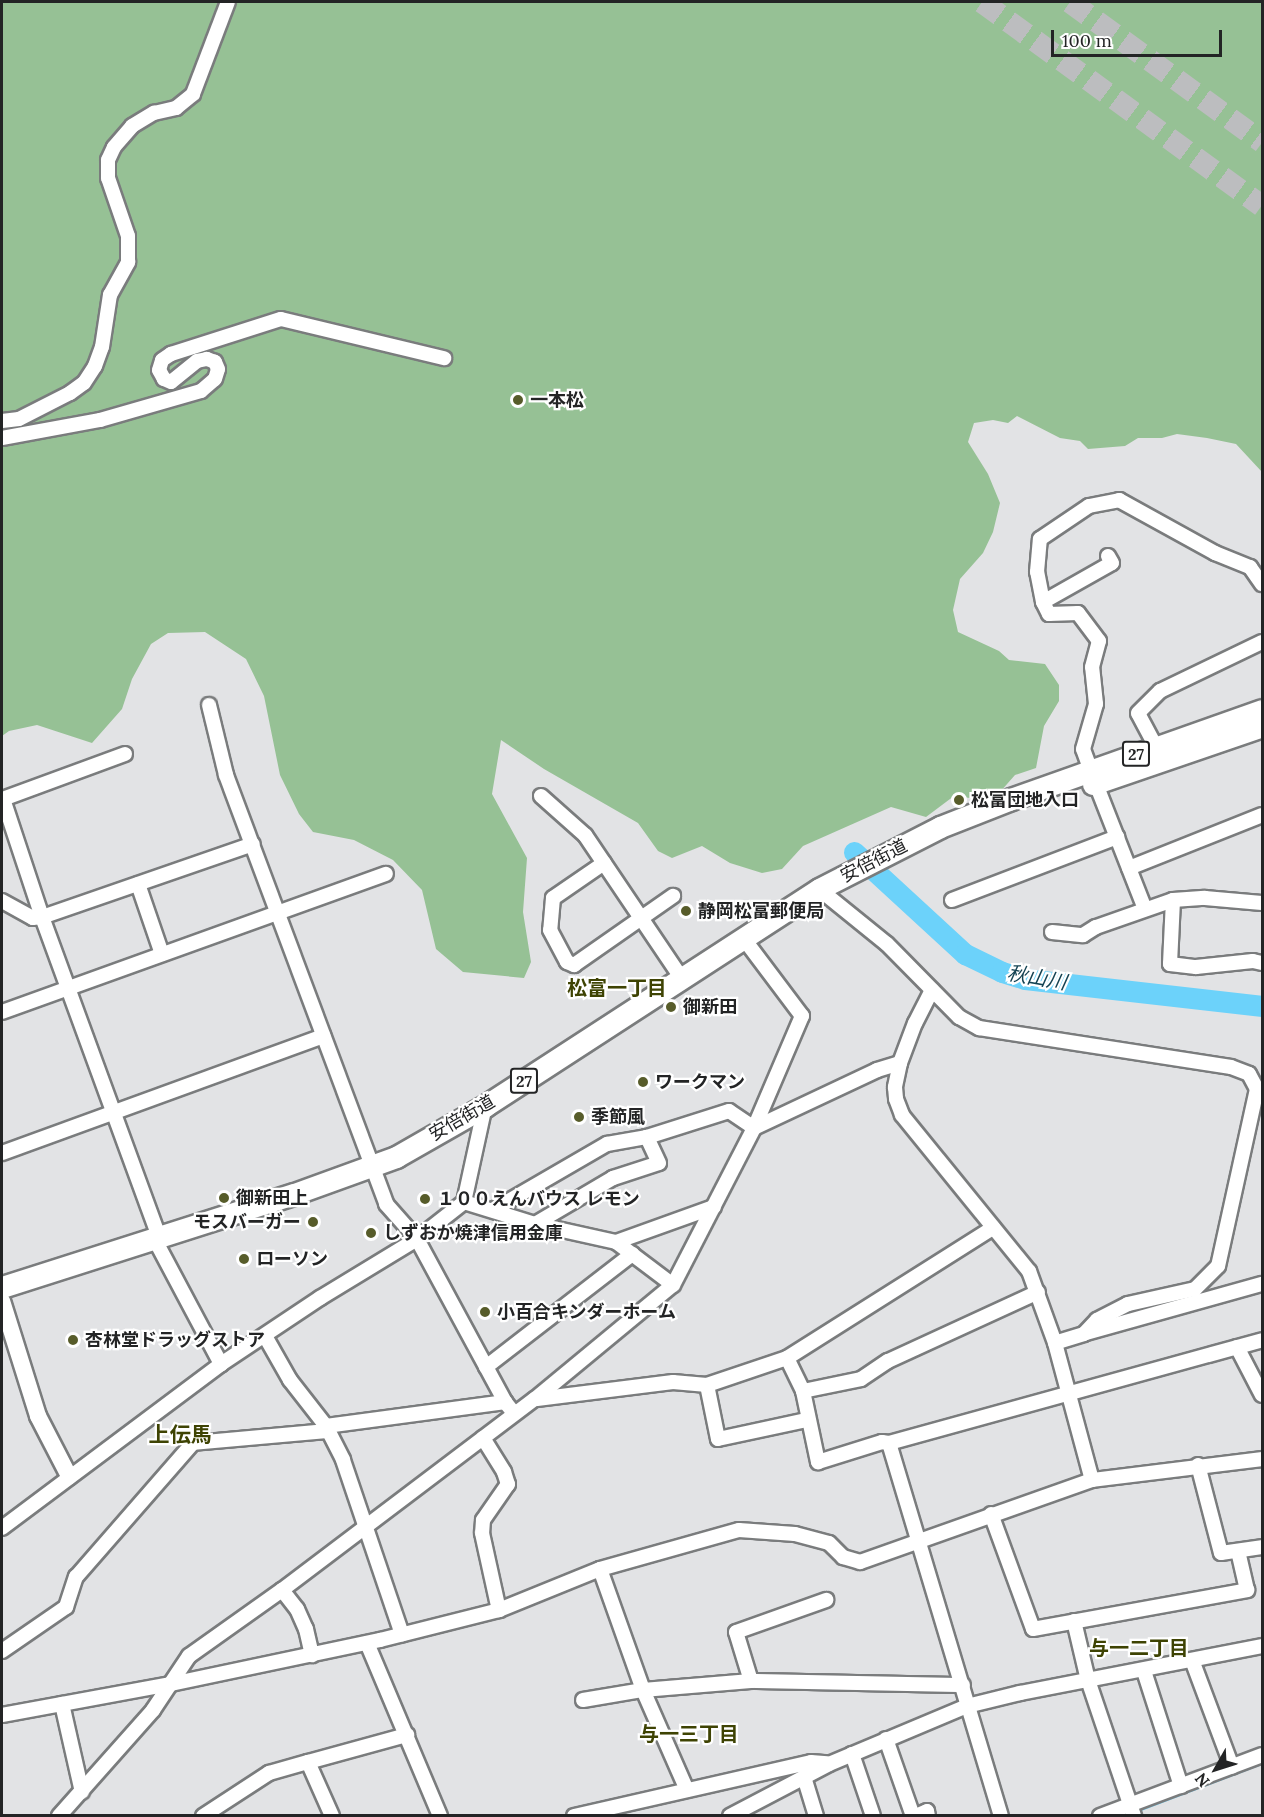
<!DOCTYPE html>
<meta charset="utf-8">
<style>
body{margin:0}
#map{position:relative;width:1264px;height:1817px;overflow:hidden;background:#e2e3e5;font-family:Lora,"Noto Sans JP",serif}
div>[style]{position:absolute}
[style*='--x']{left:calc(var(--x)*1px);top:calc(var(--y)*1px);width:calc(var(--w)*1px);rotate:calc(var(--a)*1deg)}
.green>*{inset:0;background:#96c195}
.stream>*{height:4px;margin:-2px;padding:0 2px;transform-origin:2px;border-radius:2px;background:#6cd2fa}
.river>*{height:21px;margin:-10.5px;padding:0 10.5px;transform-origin:10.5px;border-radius:10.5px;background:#6cd2fa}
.trunk-tunnel>*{height:22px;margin-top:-11px;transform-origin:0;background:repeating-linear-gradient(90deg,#bcbdbf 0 22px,transparent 0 33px)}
.roads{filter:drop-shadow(2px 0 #7a7c7d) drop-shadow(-2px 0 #7a7c7d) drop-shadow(0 2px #7a7c7d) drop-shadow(0 -2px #7a7c7d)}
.minor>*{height:14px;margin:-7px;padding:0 7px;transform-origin:7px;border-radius:7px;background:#fff}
.tertiary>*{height:16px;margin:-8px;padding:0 8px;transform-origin:8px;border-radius:8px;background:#fff}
.primary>*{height:21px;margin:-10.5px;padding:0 10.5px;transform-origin:10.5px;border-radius:10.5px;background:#fff}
.dots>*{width:16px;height:16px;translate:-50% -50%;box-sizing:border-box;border:3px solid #fff;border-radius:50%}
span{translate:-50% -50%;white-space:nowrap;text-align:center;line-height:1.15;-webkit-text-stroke:4.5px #fff;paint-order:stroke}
.shield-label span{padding:2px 4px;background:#fff;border:2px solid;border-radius:4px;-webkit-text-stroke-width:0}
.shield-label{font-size:16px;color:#232425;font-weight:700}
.poi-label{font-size:18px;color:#232425;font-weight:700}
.left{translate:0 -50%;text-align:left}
.right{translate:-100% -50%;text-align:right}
.street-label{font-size:18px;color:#232425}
.water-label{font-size:20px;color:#154353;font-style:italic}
.neighbourhood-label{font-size:20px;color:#3e4303;font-weight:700}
.quarter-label{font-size:21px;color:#3e4303;font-weight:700}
.frame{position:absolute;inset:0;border:3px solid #232425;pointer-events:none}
.north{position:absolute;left:1186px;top:1739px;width:60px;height:60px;-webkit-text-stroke:4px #fff;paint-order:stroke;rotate:231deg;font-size:16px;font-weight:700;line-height:24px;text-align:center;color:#232425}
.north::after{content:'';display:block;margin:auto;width:21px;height:27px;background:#232425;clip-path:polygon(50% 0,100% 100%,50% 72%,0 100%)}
.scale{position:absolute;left:1051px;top:30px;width:171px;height:27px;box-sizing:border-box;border:3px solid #232425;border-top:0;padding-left:8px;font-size:18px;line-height:21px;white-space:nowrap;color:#232425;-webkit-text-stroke:4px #fff;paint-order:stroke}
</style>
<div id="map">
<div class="green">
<i style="clip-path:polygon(2px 2px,1262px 2px,1262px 472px,1236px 444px,1207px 438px,1177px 434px,1162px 438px,1138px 438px,1125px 446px,1088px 449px,1080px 441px,1060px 438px,1017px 416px,1008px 423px,993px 420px,974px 423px,968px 442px,988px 474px,1000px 503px,993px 532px,983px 553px,960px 579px,953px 610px,958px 632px,999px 651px,1009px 660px,1045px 664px,1059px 685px,1059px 701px,1044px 726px,1036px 768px,1015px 775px,1000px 792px,978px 799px,954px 796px,926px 817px,891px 807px,803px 846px,782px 869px,762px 873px,730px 863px,702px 846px,672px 858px,658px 851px,638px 823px,544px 769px,501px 740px,492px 794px,527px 858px,523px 912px,531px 962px,524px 978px,463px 972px,436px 949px,422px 890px,393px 860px,354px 840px,313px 832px,299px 814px,280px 775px,264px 696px,246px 659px,205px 632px,168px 633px,151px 644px,132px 679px,122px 709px,92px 743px,37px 725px,9px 731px,2px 736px)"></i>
</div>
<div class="stream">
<i style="--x:1136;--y:1811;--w:135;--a:-20.9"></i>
</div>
<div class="river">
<i style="--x:854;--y:852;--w:151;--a:42.6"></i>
<i style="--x:965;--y:954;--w:41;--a:25.9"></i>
<i style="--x:1002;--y:972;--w:24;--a:17"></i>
<i style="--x:1025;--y:979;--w:239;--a:6.5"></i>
</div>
<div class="trunk-tunnel">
<i style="--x:982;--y:2;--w:346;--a:36.1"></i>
<i style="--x:1070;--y:2;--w:238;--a:36.1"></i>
</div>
<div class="roads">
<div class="minor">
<i style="--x:2;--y:421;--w:17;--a:-7"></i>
<i style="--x:19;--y:419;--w:57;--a:-27"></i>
<i style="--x:70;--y:393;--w:17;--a:-36"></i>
<i style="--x:84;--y:383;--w:20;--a:-57"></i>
<i style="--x:95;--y:366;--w:20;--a:-70"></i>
<i style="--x:102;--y:347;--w:53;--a:-81.3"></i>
<i style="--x:110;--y:295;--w:38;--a:-61"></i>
<i style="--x:128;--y:262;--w:26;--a:-90"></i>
<i style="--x:128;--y:236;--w:61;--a:-109"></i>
<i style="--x:108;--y:178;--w:18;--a:-90"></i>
<i style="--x:108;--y:160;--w:14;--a:-65"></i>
<i style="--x:114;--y:147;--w:28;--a:-49"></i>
<i style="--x:132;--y:126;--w:26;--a:-31"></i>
<i style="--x:154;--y:113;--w:23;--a:-13"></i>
<i style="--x:176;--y:108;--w:22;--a:-39"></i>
<i style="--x:193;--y:94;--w:98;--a:-69.2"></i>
<i style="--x:2;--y:438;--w:100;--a:-10.4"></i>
<i style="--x:100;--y:420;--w:105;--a:-16"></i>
<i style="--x:201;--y:391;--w:18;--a:-41"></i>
<i style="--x:215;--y:379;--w:10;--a:-73"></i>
<i style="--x:218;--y:369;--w:8;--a:-113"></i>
<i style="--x:215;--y:362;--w:9;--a:-159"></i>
<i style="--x:207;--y:359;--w:10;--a:169"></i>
<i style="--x:197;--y:361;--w:33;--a:141"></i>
<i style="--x:171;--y:382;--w:8;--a:-157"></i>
<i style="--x:164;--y:379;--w:10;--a:-119"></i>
<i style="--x:159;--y:370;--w:10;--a:-73"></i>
<i style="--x:162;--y:360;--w:11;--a:-34"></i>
<i style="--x:171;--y:354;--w:115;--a:-17.7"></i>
<i style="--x:281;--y:319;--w:168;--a:13.5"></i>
<i style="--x:1043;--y:602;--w:79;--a:-29.5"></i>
<i style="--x:1112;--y:563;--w:8;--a:-120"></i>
<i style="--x:209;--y:705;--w:72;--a:76.3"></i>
<i style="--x:226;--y:775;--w:458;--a:69.5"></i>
<i style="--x:386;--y:1204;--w:47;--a:48.5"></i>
<i style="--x:417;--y:1239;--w:185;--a:61.6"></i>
<i style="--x:505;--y:1402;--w:14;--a:51"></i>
<i style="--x:1156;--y:747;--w:38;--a:-118"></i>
<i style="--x:1138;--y:713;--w:31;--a:-45"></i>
<i style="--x:1160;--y:691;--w:113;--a:-25.7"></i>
<i style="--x:125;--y:754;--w:130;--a:159.8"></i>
<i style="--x:3;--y:799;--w:124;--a:71.7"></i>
<i style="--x:42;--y:917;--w:341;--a:69.9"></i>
<i style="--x:1091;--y:771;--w:23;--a:-110"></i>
<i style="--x:1083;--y:749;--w:47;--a:-73.9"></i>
<i style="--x:1096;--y:704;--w:37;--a:-96"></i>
<i style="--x:1092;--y:667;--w:27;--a:-75"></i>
<i style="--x:1099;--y:641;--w:35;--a:-127"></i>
<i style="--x:1078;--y:613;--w:29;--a:178"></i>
<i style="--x:1049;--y:614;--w:13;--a:-117"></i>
<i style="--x:1043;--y:602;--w:31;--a:-101"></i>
<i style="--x:1037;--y:572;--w:33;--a:-85"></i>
<i style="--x:1040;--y:539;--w:59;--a:-34"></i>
<i style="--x:1089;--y:506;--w:31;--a:-11"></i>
<i style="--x:1119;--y:500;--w:110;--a:28.9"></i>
<i style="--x:1215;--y:553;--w:38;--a:22"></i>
<i style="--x:1250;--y:567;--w:21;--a:55"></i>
<i style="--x:1096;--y:784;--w:134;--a:68.6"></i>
<i style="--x:541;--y:796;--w:59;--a:41.6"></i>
<i style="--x:585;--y:835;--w:174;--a:56"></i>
<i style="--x:604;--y:863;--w:62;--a:145.5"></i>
<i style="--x:553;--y:898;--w:32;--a:95"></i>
<i style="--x:550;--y:930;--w:36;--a:62"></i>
<i style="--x:567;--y:962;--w:8;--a:23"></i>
<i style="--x:574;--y:965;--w:121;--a:-34.9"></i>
<i style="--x:1129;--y:868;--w:143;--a:-21.7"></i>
<i style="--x:138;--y:884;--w:74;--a:71.1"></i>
<i style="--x:819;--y:889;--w:87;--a:39"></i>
<i style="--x:887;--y:944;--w:103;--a:45.4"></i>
<i style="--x:959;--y:1017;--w:23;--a:29"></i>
<i style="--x:979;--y:1028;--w:255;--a:8.8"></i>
<i style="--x:1231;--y:1067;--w:19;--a:21"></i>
<i style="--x:1249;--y:1074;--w:17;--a:62"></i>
<i style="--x:1257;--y:1089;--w:181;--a:102.4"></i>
<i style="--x:1218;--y:1266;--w:33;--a:135"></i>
<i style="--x:1195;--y:1289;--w:69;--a:167.4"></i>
<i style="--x:1128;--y:1304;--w:35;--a:153"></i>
<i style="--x:1097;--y:1320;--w:19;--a:133"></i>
<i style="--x:1084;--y:1334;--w:30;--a:163"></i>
<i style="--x:952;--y:900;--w:177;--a:-20.9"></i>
<i style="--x:1173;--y:900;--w:64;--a:92.7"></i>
<i style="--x:1170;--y:964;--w:26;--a:7"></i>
<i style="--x:1196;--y:967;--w:57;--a:-6"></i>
<i style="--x:1253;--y:961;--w:9;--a:13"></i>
<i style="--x:2;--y:901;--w:35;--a:29"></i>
<i style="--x:33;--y:918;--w:9;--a:-6"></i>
<i style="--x:42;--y:917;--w:223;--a:-19.1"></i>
<i style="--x:1052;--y:932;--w:31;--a:6"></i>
<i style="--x:1083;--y:935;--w:15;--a:-32"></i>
<i style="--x:1096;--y:927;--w:82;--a:-19.3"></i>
<i style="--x:1173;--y:900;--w:32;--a:-4"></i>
<i style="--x:1205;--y:898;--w:57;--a:5"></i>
<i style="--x:932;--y:990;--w:37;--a:117"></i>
<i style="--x:915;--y:1023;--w:43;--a:110.6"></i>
<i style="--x:900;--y:1063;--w:25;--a:102"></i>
<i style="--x:895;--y:1087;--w:12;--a:85"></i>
<i style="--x:896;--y:1099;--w:17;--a:69"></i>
<i style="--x:902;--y:1115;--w:201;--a:50.9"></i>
<i style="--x:1029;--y:1271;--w:77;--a:70.1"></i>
<i style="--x:1055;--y:1343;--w:142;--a:74.9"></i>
<i style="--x:2;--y:1012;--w:408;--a:-19.8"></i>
<i style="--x:754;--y:1128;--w:136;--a:-25.2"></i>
<i style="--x:877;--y:1070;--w:24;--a:-17"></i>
<i style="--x:2;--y:1153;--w:342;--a:-20"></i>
<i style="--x:464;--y:1202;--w:74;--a:17.2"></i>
<i style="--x:535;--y:1224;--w:83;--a:12.5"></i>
<i style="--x:616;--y:1242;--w:71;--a:37"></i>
<i style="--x:493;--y:1210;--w:132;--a:-30.1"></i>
<i style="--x:607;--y:1144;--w:41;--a:-9.9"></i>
<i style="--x:647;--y:1137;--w:86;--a:-17.6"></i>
<i style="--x:729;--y:1111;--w:30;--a:34"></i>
<i style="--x:535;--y:1224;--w:91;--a:-30.5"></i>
<i style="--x:613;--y:1178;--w:48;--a:-18.1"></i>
<i style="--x:659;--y:1163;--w:29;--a:-115"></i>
<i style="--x:154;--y:1238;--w:143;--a:62"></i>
<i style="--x:616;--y:1242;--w:104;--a:-19.7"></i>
<i style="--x:1086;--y:1333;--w:183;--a:-15.6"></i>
<i style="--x:265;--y:1336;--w:51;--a:60.4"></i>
<i style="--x:290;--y:1380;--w:58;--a:52"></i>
<i style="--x:326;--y:1426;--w:38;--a:63"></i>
<i style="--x:343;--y:1460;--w:184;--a:71.3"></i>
<i style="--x:1237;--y:1347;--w:54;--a:62.5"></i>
<i style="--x:787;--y:1358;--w:37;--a:64"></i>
<i style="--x:803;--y:1391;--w:73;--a:78.1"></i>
<i style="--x:818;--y:1462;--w:67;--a:-17.4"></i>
<i style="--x:882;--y:1442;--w:7;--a:8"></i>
<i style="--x:889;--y:1443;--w:387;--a:-15.4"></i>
<i style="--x:486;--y:1367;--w:185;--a:-37.7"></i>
<i style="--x:707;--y:1385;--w:55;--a:78.5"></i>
<i style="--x:718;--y:1439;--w:91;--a:-12.1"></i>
<i style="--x:803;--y:1391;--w:59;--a:-11.7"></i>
<i style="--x:861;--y:1379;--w:32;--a:-34"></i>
<i style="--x:888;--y:1361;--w:165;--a:-24.7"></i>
<i style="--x:537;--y:1399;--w:137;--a:-7.1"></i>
<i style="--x:673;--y:1382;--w:34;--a:5"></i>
<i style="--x:707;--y:1385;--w:84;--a:-18.6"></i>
<i style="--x:787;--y:1358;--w:244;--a:-32.3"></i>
<i style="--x:326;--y:1426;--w:181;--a:-7.6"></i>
<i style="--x:483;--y:1438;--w:40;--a:58"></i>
<i style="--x:504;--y:1472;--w:13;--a:72"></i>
<i style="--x:508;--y:1484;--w:44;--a:124.8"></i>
<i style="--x:483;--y:1520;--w:13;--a:94"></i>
<i style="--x:482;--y:1533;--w:79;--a:77.6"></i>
<i style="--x:889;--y:1443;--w:389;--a:73.3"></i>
<i style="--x:1198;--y:1465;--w:91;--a:75.4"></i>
<i style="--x:1221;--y:1553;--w:41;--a:-8.3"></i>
<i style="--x:991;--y:1514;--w:122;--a:69.9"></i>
<i style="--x:1033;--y:1629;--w:218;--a:-10.3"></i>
<i style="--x:1247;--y:1590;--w:40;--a:-103"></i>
<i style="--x:2;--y:1528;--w:274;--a:-36.8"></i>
<i style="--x:221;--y:1364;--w:119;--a:-33.7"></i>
<i style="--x:320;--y:1298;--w:114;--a:-31.3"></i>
<i style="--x:417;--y:1239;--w:60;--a:-38.2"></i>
<i style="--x:464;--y:1202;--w:98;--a:-77.7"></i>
<i style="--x:600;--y:1569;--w:128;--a:70.4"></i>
<i style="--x:643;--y:1690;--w:109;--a:66.3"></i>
<i style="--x:282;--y:1590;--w:24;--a:52"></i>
<i style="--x:297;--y:1609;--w:22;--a:66"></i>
<i style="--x:306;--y:1629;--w:27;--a:77"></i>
<i style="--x:1074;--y:1621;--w:61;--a:76.7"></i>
<i style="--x:1088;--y:1680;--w:144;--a:71.3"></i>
<i style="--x:367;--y:1643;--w:188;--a:67.1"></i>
<i style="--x:2;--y:1651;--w:78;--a:-34.5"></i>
<i style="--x:66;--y:1607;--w:32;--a:-72"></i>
<i style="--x:76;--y:1577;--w:178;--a:-48.9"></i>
<i style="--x:193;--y:1443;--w:136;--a:-5.1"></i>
<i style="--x:1192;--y:1660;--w:114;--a:69.5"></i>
<i style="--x:1144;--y:1671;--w:121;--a:72.2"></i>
<i style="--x:751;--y:1681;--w:51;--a:-107"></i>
<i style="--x:736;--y:1632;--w:96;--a:-19.6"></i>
<i style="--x:583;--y:1700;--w:61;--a:-9.5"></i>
<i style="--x:643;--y:1690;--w:108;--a:-4.8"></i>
<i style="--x:751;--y:1681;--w:212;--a:1.1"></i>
<i style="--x:62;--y:1704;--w:90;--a:77.2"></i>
<i style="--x:2;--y:1715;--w:172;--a:-10.4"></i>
<i style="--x:171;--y:1684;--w:214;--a:-11.9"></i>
<i style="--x:380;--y:1640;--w:123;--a:-14.1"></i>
<i style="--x:499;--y:1610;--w:109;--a:-22.1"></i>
<i style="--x:600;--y:1569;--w:144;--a:-15.7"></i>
<i style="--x:739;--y:1530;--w:56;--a:4.1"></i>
<i style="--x:795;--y:1534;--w:35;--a:15"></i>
<i style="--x:829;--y:1543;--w:20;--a:45"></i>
<i style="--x:843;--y:1557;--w:18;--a:16"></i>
<i style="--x:860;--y:1562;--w:246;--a:-19.5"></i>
<i style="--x:1092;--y:1480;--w:171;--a:-7"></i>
<i style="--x:886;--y:1739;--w:82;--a:70.7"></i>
<i style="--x:852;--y:1754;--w:65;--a:71.3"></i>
<i style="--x:308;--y:1762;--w:103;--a:-15.3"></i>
<i style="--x:804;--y:1777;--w:41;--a:72.9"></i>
<i style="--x:59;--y:1816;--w:142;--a:-48.4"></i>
<i style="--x:153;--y:1710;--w:65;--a:-56.3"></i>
<i style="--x:189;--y:1656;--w:114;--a:-35.4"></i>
<i style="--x:282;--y:1590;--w:317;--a:-37.1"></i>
<i style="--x:535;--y:1399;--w:179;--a:-39.6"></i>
<i style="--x:673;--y:1285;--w:177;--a:-62.7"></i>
<i style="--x:754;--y:1128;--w:122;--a:-66.8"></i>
<i style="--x:802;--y:1016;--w:96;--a:-127"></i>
<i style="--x:203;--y:1816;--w:79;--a:-33.1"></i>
<i style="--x:269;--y:1773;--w:41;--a:-15.8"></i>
<i style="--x:308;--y:1762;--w:59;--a:66"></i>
<i style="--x:574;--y:1816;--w:243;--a:-12.8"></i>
<i style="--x:811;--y:1762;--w:16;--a:4"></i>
<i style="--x:730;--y:1816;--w:112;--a:-27.7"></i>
<i style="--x:829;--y:1764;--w:150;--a:-22.8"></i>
<i style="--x:967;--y:1706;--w:55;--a:-13.8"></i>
<i style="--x:1020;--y:1693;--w:247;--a:-11"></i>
<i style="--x:916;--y:1816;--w:12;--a:-24"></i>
<i style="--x:927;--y:1811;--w:5;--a:79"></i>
<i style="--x:1100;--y:1816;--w:173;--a:-20.6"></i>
</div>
<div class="tertiary">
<i style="--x:2;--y:1301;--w:121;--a:72.6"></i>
<i style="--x:38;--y:1416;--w:68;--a:62.7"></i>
</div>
<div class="primary">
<i style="--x:1093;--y:784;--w:179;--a:-18.9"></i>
<i style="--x:2;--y:1287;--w:306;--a:-17.7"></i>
<i style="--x:294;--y:1194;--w:109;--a:-19.9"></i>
<i style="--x:396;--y:1157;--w:103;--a:-29.8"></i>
<i style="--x:485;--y:1106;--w:398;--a:-33"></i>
<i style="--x:819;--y:889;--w:136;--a:-27.1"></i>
<i style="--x:940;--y:827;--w:76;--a:-21.5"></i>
<i style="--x:1011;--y:799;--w:266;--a:-19.5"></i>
</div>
</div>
<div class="dots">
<i style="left:518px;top:400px;background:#575c2a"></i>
<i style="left:959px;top:800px;background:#575c2a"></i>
<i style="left:686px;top:911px;background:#575c2a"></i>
<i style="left:671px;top:1007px;background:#575c2a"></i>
<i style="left:643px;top:1082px;background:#575c2a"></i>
<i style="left:579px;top:1117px;background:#575c2a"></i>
<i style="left:224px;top:1198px;background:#575c2a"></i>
<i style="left:425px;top:1199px;background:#575c2a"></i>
<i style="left:313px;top:1222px;background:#575c2a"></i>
<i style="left:371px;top:1233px;background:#575c2a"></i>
<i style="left:244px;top:1259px;background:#575c2a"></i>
<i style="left:485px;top:1312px;background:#575c2a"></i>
<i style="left:73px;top:1340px;background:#575c2a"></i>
</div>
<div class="shield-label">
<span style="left:1136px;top:754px">27</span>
<span style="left:524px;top:1081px">27</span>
</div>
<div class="poi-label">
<span class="left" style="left:530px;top:400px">一本松</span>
<span class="left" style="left:971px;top:800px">松富団地入口</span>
<span class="left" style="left:698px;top:911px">静岡松富郵便局</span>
<span class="left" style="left:683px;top:1007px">御新田</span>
<span class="left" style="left:655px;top:1082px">ワークマン</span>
<span class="left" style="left:591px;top:1117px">季節風</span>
<span class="left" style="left:236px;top:1198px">御新田上</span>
<span class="left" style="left:437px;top:1199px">１００えんバウス レモン</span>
<span class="right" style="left:301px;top:1222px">モスバーガー</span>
<span class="left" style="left:383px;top:1233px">しずおか焼津信用金庫</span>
<span class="left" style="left:256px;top:1259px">ローソン</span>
<span class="left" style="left:497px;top:1312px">小百合キンダーホーム</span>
<span class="left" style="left:85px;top:1340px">杏林堂ドラッグストア</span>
</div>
<div class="street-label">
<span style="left:874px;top:861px;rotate:-27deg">安倍街道</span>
<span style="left:462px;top:1118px;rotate:-30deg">安倍街道</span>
</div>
<div class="water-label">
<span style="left:1037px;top:977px;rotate:10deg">秋山川</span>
</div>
<div class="neighbourhood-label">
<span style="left:617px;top:987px">松富一丁目</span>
<span style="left:1139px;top:1647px">与一二丁目</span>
<span style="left:689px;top:1733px">与一三丁目</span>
</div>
<div class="quarter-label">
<span style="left:180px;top:1435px">上伝馬</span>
</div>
<div class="frame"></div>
<div class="north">N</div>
<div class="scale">100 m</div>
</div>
